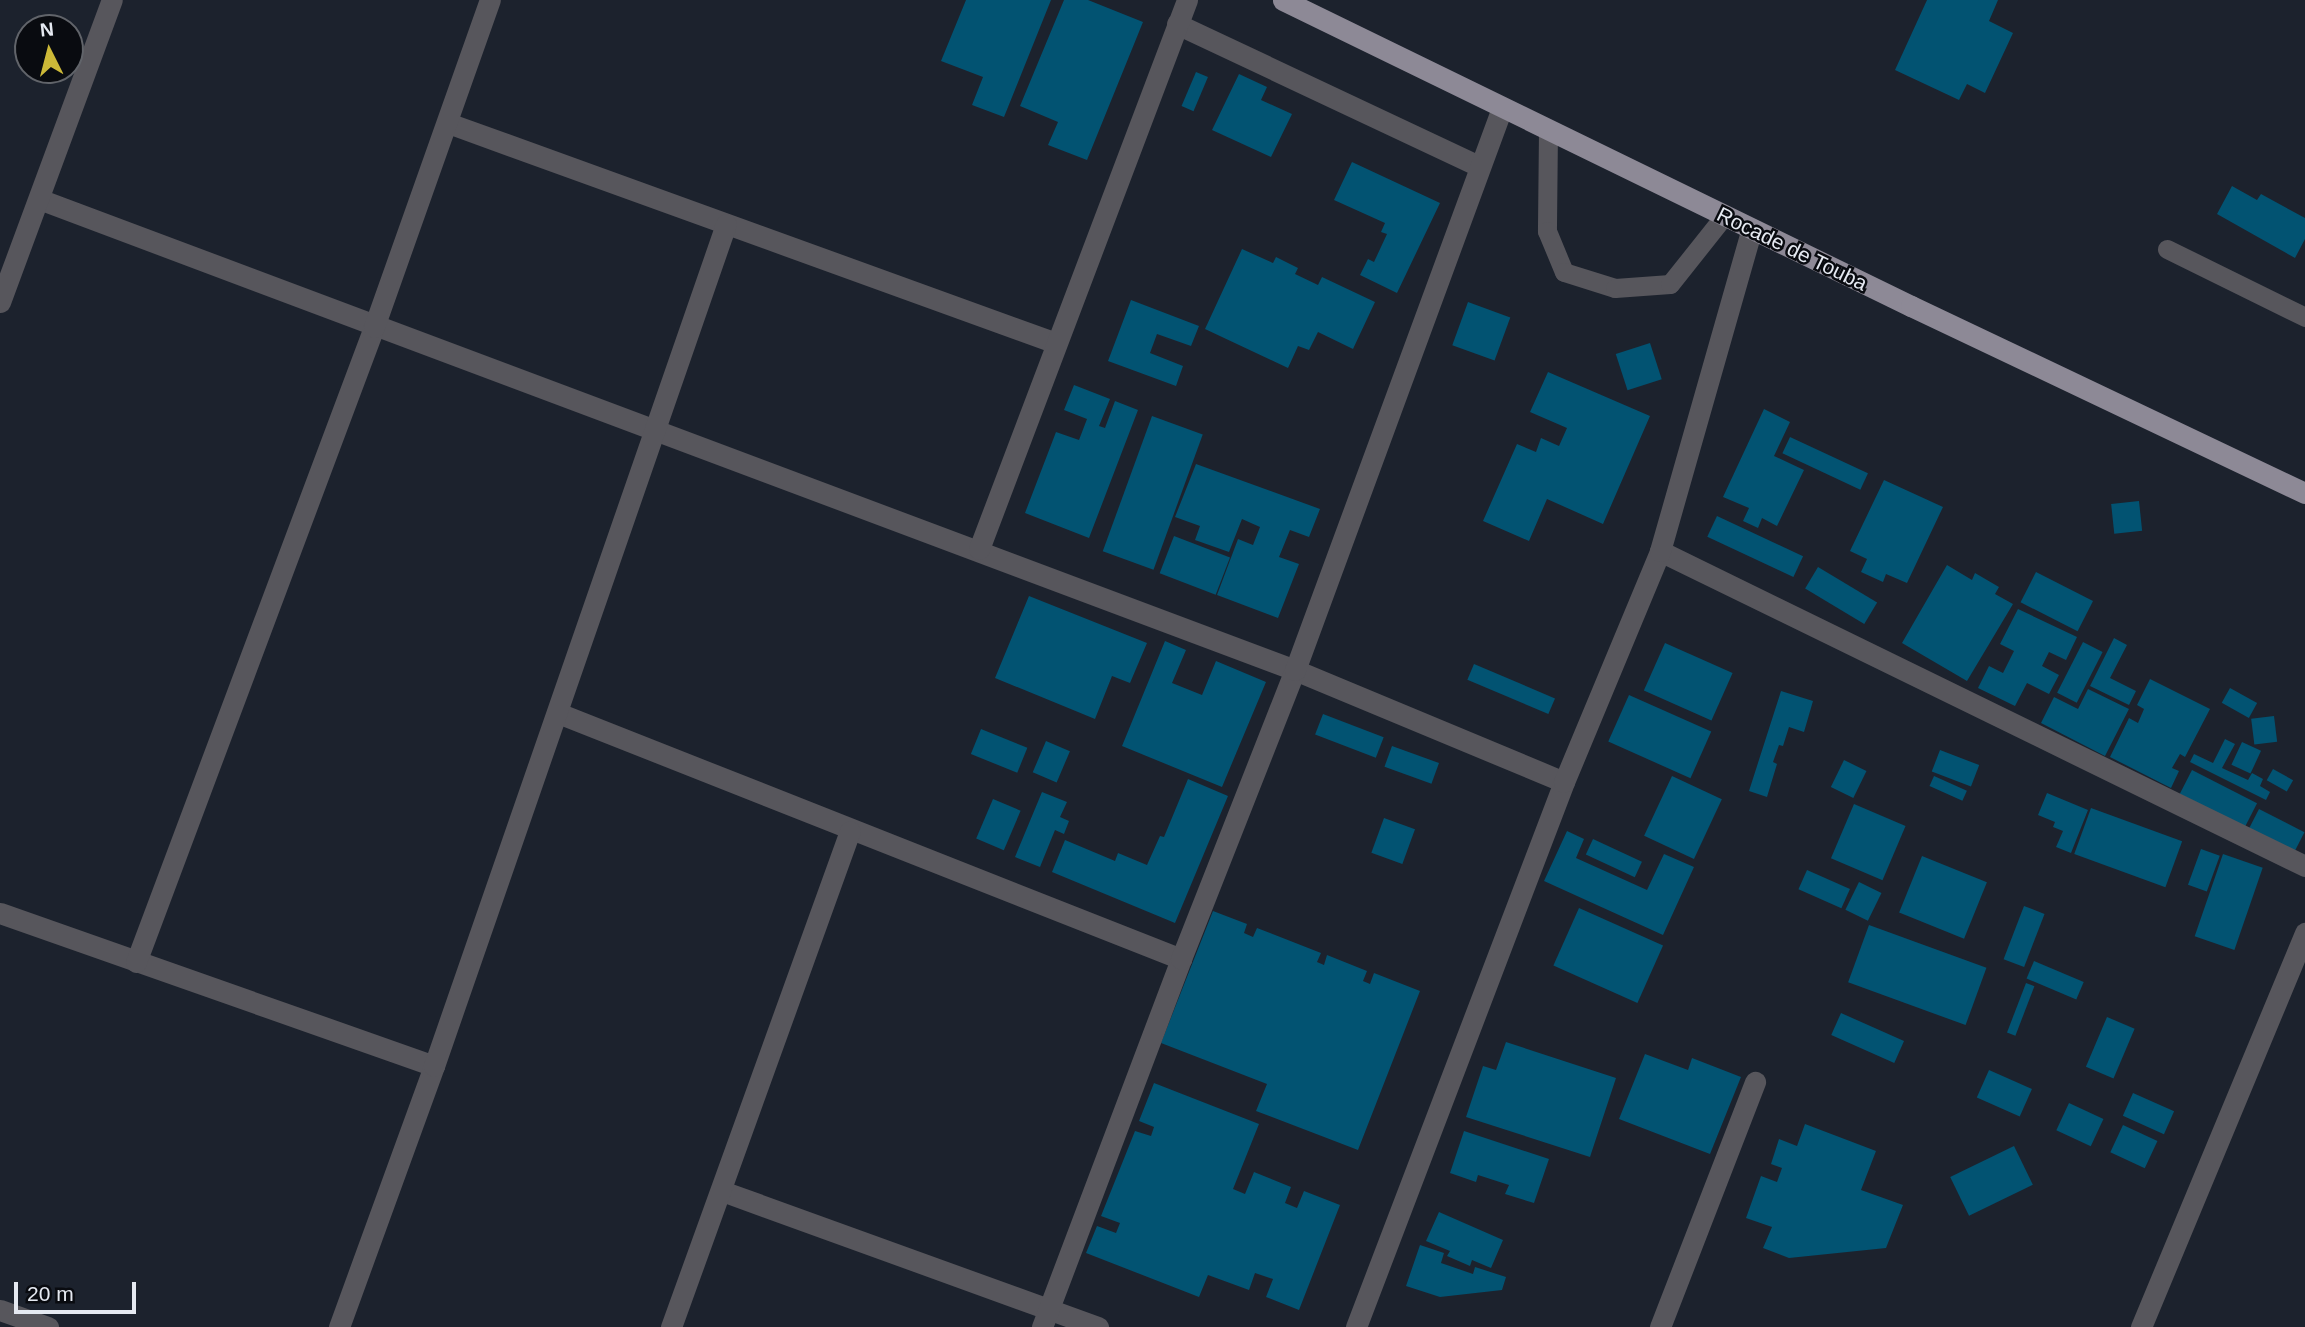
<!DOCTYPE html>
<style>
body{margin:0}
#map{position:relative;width:2305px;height:1327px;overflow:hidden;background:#1c222d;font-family:Arial,sans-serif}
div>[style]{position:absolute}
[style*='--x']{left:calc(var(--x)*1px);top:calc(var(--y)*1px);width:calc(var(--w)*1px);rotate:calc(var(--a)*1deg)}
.building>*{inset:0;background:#025372;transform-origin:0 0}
.lane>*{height:19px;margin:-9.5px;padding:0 9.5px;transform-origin:9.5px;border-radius:9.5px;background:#57565c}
.street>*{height:21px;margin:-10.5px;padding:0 10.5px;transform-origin:10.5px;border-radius:10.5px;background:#57565c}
.primary>*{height:21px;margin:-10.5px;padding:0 10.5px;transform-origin:10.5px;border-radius:10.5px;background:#8d8996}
span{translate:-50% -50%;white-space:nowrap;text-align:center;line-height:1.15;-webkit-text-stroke:5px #090b10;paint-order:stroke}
.street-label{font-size:21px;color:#e5e9f1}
.north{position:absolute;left:14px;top:14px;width:70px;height:70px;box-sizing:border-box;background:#090b10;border:2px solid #61646a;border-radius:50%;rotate:354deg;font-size:19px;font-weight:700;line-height:28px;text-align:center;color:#e5e9f1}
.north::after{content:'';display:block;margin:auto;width:24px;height:32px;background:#cdb938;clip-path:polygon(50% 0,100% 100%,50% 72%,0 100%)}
.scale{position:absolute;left:14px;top:1282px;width:122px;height:32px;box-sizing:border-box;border:4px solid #e5e9f1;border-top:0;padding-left:9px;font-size:21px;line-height:24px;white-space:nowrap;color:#e5e9f1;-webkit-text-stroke:5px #090b10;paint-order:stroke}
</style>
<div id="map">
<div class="building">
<i style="clip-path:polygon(966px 0,1051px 0,1004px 117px,972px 105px,983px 77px,941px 61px)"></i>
<i style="clip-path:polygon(1064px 0,1088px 0,1143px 22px,1087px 160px,1048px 145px,1058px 122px,1020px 106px)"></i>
<i style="clip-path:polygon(1927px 0,1998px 0,1989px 21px,2013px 33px,1985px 93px,1967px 84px,1959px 100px,1895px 70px)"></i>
<i style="left:1196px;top:72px;width:13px;height:37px;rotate:23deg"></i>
<i style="clip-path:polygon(1239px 74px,1267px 87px,1261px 100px,1292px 114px,1271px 157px,1212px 130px)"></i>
<i style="clip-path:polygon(1352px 162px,1440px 203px,1397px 293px,1360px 275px,1368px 259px,1374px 262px,1387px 234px,1381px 232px,1385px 223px,1334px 200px)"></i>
<i style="clip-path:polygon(2232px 186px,2257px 200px,2261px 194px,2305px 218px,2305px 239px,2295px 258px,2217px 214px)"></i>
<i style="clip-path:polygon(1242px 249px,1273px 263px,1276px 257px,1298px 268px,1295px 274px,1318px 285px,1322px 277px,1375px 302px,1353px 349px,1318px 332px,1309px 350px,1298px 346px,1288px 368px,1205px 329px)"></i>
<i style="clip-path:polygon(1131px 300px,1199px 326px,1191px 346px,1157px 334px,1150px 353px,1183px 366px,1176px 386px,1108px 361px)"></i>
<i style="left:1468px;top:302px;width:45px;height:46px;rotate:20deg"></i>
<i style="left:1650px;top:343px;width:38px;height:36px;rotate:72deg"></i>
<i style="clip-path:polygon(1548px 372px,1650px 416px,1603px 524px,1547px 499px,1529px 541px,1483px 521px,1517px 444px,1536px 452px,1541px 438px,1559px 446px,1567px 428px,1530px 412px)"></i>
<i style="clip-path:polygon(1074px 385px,1110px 399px,1099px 426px,1105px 428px,1115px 401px,1138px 410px,1089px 538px,1025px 513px,1056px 432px,1079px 440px,1087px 419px,1064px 410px)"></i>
<i style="clip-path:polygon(1764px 409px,1790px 422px,1774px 456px,1804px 470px,1777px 526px,1762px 518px,1758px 528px,1743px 521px,1749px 508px,1723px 497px)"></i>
<i style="left:1152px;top:416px;width:54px;height:144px;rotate:20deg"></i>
<i style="left:1790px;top:437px;width:86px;height:18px;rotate:25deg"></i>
<i style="clip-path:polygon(1196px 464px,1320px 509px,1309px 537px,1290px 530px,1279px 557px,1299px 564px,1278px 618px,1217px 595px,1238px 539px,1253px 545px,1260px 527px,1242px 519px,1229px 552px,1195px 540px,1200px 526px,1175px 517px)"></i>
<i style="clip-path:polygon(1884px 480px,1943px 507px,1907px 583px,1886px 574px,1883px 582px,1861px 572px,1867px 559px,1850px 551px)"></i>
<i style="left:2139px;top:501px;width:30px;height:28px;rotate:84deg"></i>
<i style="left:1717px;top:516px;width:95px;height:23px;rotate:25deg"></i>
<i style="left:1174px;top:536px;width:60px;height:40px;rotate:21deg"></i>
<i style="clip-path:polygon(1947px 565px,1972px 580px,1975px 573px,1999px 587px,1995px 594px,2013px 604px,1967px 681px,1902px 643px)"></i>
<i style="left:1818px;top:567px;width:69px;height:25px;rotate:31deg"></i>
<i style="left:2036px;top:572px;width:64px;height:34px;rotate:27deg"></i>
<i style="clip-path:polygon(1029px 596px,1147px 643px,1130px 683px,1112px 676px,1095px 719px,995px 678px)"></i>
<i style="clip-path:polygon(2018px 609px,2077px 637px,2066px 660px,2049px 652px,2042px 666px,2059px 675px,2049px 694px,2027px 683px,2015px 706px,1978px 688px,1989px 666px,2003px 673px,2014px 651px,2000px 644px)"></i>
<i style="clip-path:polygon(2114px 638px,2127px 645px,2110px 678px,2136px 691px,2129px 705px,2090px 686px)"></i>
<i style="clip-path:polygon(1165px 641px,1186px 650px,1172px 683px,1202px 695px,1216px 661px,1266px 682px,1222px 787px,1122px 746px)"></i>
<i style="left:2083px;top:642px;width:22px;height:57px;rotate:27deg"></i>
<i style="left:1665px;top:643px;width:74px;height:52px;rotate:24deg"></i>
<i style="left:1474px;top:664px;width:88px;height:17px;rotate:23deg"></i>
<i style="clip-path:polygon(2150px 679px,2210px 709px,2185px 757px,2180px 754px,2172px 768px,2179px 771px,2171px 788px,2110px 757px,2129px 718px,2138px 723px,2144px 709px,2137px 705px)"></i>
<i style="left:2230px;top:688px;width:31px;height:17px;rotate:29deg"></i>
<i style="clip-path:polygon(2088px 689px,2129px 709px,2105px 756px,2041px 723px,2054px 697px,2078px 709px)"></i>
<i style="clip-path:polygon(1781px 691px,1813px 701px,1804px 732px,1789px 727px,1783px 746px,1779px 745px,1773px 762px,1777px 764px,1767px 797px,1749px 791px)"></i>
<i style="left:1629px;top:695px;width:90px;height:51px;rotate:24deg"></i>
<i style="left:1323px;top:714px;width:65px;height:22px;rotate:21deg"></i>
<i style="left:2274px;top:716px;width:26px;height:23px;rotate:83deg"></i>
<i style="left:981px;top:729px;width:50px;height:27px;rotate:22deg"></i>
<i style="clip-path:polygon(2225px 739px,2235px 744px,2222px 768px,2248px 780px,2252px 773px,2263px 779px,2260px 786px,2270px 792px,2266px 800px,2190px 762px,2194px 754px,2213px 763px)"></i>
<i style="left:1046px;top:741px;width:26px;height:34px;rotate:23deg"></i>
<i style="left:2242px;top:742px;width:21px;height:25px;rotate:25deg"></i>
<i style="left:1392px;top:746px;width:50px;height:22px;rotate:20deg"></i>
<i style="left:1940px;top:750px;width:42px;height:23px;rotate:21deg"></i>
<i style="left:1844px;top:760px;width:25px;height:30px;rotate:26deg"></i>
<i style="left:2273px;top:769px;width:23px;height:13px;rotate:29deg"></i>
<i style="left:2192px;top:770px;width:73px;height:27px;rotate:27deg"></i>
<i style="left:1672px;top:776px;width:55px;height:66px;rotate:25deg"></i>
<i style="left:1934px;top:776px;width:36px;height:11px;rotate:24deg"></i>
<i style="clip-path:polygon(1188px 779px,1228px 796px,1175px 923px,1052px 872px,1065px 840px,1115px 861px,1118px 853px,1147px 865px,1160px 836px,1164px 837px)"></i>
<i style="clip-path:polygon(1042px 792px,1067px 802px,1060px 817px,1069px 821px,1064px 834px,1055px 830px,1040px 867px,1015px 857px)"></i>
<i style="clip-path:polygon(2047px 793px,2088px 810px,2071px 853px,2056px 847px,2063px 831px,2053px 827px,2055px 822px,2038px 815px)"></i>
<i style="left:993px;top:799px;width:30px;height:43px;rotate:23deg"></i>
<i style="left:1854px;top:804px;width:56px;height:59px;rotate:23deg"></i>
<i style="left:2091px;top:808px;width:97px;height:49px;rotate:20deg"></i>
<i style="left:2259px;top:809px;width:51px;height:22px;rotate:27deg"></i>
<i style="left:1384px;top:818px;width:33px;height:37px;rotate:20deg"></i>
<i style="clip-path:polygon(1567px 831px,1584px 839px,1576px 858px,1647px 890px,1664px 854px,1694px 867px,1663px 935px,1544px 881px)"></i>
<i style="left:1593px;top:839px;width:54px;height:17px;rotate:25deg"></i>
<i style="left:2201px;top:849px;width:20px;height:38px;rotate:20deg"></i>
<i style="left:2223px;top:854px;width:42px;height:87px;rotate:19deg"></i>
<i style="left:1922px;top:856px;width:70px;height:61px;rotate:22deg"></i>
<i style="left:1807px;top:870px;width:47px;height:21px;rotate:24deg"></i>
<i style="left:1859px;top:882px;width:25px;height:31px;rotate:26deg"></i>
<i style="left:2024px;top:906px;width:22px;height:57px;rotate:21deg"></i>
<i style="left:1579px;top:908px;width:92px;height:63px;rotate:24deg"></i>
<i style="clip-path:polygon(1213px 911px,1247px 924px,1244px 933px,1253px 937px,1257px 928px,1321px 953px,1317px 962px,1324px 965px,1327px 955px,1367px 971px,1363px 981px,1370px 984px,1374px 973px,1420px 991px,1358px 1150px,1256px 1111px,1267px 1084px,1161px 1043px)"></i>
<i style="left:1869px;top:925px;width:125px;height:61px;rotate:20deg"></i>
<i style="left:2034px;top:961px;width:54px;height:19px;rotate:23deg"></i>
<i style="left:2026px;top:983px;width:9px;height:53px;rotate:21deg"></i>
<i style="left:1841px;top:1013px;width:69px;height:24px;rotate:24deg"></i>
<i style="left:2107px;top:1017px;width:30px;height:54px;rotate:23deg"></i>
<i style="clip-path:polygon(1506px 1042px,1616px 1078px,1590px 1157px,1466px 1117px,1483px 1066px,1496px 1070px)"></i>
<i style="clip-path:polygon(1645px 1054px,1688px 1070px,1692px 1058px,1741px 1077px,1710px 1154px,1619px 1119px)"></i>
<i style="left:1989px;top:1070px;width:47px;height:30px;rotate:24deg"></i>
<i style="clip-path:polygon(1154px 1083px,1259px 1124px,1233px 1189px,1245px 1194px,1254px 1172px,1291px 1187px,1285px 1203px,1297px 1208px,1304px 1191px,1340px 1205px,1299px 1310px,1266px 1297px,1273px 1279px,1255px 1273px,1249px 1290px,1208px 1275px,1199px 1297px,1086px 1253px,1097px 1226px,1116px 1233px,1120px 1223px,1101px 1216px,1135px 1131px,1151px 1136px,1154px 1127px,1139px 1121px)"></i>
<i style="left:2133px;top:1093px;width:45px;height:25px;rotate:24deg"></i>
<i style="left:2069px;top:1103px;width:38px;height:30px;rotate:25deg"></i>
<i style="clip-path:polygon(1805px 1124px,1876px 1151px,1861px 1190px,1903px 1205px,1886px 1248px,1789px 1258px,1763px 1248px,1772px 1227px,1746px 1218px,1761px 1176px,1777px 1182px,1782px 1168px,1771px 1164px,1779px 1139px,1797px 1146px)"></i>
<i style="left:2123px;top:1125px;width:38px;height:30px;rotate:25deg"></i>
<i style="clip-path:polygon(1464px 1131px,1549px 1159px,1534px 1203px,1505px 1194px,1509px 1185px,1478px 1175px,1476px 1182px,1450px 1173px)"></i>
<i style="left:2014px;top:1146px;width:43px;height:71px;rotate:64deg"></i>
<i style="clip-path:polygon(1439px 1212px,1503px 1240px,1491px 1268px,1472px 1260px,1470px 1266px,1447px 1256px,1450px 1251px,1426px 1241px)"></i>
<i style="clip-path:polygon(1420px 1245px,1444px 1253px,1441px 1263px,1473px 1274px,1475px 1267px,1506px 1277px,1502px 1290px,1440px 1297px,1406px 1286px)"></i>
</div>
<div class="lane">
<i style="--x:1548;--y:130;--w:101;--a:90.6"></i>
<i style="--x:1547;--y:231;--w:44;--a:67.5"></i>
<i style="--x:1564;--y:272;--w:53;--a:17.4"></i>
<i style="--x:1615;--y:288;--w:55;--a:-4.2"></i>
<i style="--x:1670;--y:284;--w:87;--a:-51.5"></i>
<i style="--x:2167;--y:249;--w:154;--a:26.2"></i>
</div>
<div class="street">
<i style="--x:1177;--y:24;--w:334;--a:25.2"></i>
<i style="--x:448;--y:123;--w:647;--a:19.89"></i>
<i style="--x:39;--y:199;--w:1341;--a:20.56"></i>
<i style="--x:1295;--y:670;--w:291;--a:22.6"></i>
<i style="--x:0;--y:302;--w:322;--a:-69.7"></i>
<i style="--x:979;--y:549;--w:587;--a:-69.25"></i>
<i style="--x:1660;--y:551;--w:718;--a:26.03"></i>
<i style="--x:558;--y:713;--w:670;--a:21.55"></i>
<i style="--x:0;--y:913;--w:460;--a:19.4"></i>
<i style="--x:136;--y:962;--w:678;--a:-69.45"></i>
<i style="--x:374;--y:327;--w:347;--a:-70.5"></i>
<i style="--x:722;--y:1191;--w:400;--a:19.9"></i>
<i style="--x:0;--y:1310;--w:51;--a:19.5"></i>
<i style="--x:339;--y:1327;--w:278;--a:-70"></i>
<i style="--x:434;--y:1066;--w:891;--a:-70.87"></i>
<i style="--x:671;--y:1327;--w:527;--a:-70.16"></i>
<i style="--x:1042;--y:1327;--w:393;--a:-69.3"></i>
<i style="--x:1181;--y:959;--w:311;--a:-68.5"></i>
<i style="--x:1295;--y:670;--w:599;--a:-69.78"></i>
<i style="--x:1356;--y:1327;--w:583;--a:-69.11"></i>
<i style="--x:1564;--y:782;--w:250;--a:-67.4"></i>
<i style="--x:1660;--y:551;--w:335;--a:-74.1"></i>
<i style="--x:1660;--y:1327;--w:263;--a:-68.8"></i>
<i style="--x:2141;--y:1327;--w:427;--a:-67.4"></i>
</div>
<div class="primary">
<i style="--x:1283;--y:0;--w:699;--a:25.98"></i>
<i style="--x:1911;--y:306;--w:436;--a:25.4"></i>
</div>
<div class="street-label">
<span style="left:1792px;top:249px;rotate:26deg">Rocade de Touba</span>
</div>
<div class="north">N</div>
<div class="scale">20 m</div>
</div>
